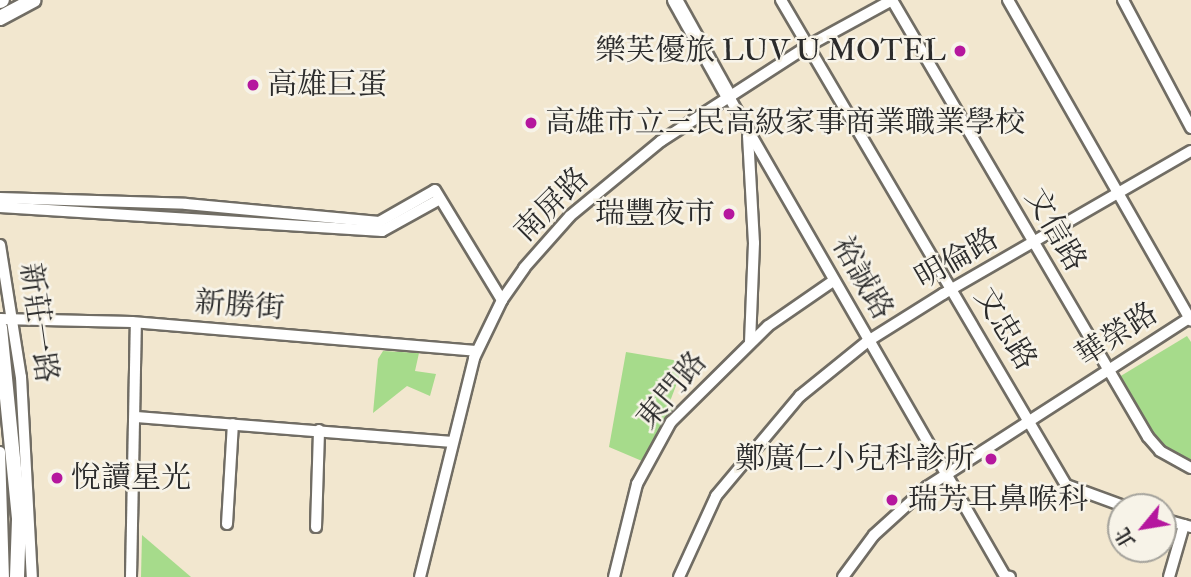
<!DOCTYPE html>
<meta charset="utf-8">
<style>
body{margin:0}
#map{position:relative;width:1191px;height:577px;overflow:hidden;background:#f2e7cf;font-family:"IM FELL Double Pica","Noto Serif TC",serif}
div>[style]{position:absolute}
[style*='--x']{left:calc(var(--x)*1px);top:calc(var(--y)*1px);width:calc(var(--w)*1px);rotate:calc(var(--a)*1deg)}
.green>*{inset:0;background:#a6db8b}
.roads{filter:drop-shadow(2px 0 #716d64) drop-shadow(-2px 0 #716d64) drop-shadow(0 2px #716d64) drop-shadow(0 -2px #716d64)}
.street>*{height:10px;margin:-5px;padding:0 5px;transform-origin:5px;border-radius:5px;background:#fff}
.secondary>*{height:14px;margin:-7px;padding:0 7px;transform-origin:7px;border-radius:7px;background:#fff}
.dots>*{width:19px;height:19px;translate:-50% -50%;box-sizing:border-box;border:4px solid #f7f3e8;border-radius:50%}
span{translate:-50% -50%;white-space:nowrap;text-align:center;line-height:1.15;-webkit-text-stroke:5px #f7f3e8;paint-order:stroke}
.poi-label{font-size:30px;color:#2b2b2b}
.right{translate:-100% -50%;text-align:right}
.left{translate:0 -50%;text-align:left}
.street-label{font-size:30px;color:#2b2b2b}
.north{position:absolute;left:1107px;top:493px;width:70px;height:70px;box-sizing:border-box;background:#f7f3e8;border:2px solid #a5a39c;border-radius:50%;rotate:240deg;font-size:19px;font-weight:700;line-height:28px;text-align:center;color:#2b2b2b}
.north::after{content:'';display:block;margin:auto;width:24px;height:32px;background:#b5179e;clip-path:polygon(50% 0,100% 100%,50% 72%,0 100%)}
</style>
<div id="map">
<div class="green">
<i style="clip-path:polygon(1187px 336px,1191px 342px,1191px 460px,1159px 444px,1119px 377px)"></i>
<i style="clip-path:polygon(383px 351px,419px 353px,415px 371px,436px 374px,430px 396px,407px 386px,373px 413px,378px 359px)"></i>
<i style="clip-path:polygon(626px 352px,685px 362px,669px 404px,676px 411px,642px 461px,609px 447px)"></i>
<i style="clip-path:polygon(142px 535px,191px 577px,141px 577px)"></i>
</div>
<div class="roads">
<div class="street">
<i style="--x:781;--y:0;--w:563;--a:59.56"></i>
<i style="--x:1066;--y:485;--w:64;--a:20.1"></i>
<i style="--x:1008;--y:0;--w:369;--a:60.3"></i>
<i style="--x:1123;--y:0;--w:145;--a:62"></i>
<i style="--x:729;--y:97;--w:553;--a:60.05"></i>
<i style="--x:1005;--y:576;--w:5;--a:11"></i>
<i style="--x:748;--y:136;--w:107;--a:86.8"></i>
<i style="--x:754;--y:243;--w:99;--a:92.3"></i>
<i style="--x:0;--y:198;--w:186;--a:1.8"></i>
<i style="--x:186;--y:204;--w:194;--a:5.3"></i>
<i style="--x:379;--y:222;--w:64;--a:-29.7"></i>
<i style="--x:435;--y:190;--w:129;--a:58.7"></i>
<i style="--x:0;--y:207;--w:383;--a:3.6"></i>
<i style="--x:382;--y:231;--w:66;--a:-28.9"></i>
<i style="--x:0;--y:245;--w:134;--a:81"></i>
<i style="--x:21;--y:377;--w:200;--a:86.9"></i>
<i style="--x:0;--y:319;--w:132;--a:1.3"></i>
<i style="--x:132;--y:322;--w:345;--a:4.8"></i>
<i style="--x:135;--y:417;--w:317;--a:4.5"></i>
<i style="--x:0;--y:452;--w:125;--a:88.2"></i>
<i style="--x:1163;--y:519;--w:22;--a:16"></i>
<i style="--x:227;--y:524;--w:100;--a:-86.6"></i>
<i style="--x:316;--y:527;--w:97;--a:-88.2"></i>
<i style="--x:131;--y:577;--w:254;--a:-88.9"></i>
<i style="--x:420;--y:577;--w:226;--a:-76.1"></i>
<i style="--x:474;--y:358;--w:64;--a:-64.2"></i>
<i style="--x:502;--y:300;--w:39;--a:-55"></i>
<i style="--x:524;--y:268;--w:69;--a:-48.5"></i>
<i style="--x:570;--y:216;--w:118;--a:-39.5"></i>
<i style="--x:661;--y:141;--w:175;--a:-32.9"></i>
<i style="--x:808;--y:46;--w:96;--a:-28.7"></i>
<i style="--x:892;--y:0;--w:506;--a:59.64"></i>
<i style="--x:1148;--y:437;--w:18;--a:49"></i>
<i style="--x:1160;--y:451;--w:35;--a:29"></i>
<i style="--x:614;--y:577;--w:96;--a:-76.1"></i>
<i style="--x:637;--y:484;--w:71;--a:-61.3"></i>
<i style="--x:671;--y:422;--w:136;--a:-44.7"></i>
<i style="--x:768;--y:326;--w:79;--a:-34.7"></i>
<i style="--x:679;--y:577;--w:89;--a:-65.4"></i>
<i style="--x:716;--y:496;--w:131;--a:-50"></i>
<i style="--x:800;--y:396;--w:87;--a:-39"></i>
<i style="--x:868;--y:341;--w:89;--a:-32.1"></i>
<i style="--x:943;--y:294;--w:286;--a:-30"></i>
<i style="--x:843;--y:577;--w:52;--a:-53.6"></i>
<i style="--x:874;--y:535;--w:72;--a:-42.2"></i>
<i style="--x:927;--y:487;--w:314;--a:-32.8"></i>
<i style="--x:1169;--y:577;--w:54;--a:-73.9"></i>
<i style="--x:1184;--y:525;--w:7;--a:16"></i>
</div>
<div class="secondary">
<i style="--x:675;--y:0;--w:111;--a:60.9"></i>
<i style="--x:0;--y:1;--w:2;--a:-27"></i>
<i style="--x:0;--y:18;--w:38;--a:-28"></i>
<i style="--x:0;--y:328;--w:193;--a:84.3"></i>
<i style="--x:19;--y:520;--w:57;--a:92"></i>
</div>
</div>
<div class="dots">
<i style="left:960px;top:51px;background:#b5179e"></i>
<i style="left:253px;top:85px;background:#b5179e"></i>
<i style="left:531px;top:123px;background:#b5179e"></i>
<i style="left:729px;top:214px;background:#b5179e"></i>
<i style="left:991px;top:459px;background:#b5179e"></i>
<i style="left:57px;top:478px;background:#b5179e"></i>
<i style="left:892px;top:500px;background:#b5179e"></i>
</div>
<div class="poi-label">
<span class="right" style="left:946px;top:51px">樂芙優旅 LUV U MOTEL</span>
<span class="left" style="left:267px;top:85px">高雄巨蛋</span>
<span class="left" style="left:545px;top:123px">高雄市立三民高級家事商業職業學校</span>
<span class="right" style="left:715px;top:214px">瑞豐夜市</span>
<span class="right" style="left:975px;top:459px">鄭廣仁小兒科診所</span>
<span class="left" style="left:71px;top:478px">悅讀星光</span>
<span class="left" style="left:908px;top:500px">瑞芳耳鼻喉科</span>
</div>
<div class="street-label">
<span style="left:552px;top:205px;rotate:-45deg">南屏路</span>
<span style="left:1055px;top:230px;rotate:60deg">文信路</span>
<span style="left:957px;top:259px;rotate:-30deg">明倫路</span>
<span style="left:862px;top:278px;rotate:60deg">裕誠路</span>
<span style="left:240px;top:306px;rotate:4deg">新勝街</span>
<span style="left:38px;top:323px;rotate:82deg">新莊一路</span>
<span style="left:1005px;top:329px;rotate:59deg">文忠路</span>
<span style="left:1117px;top:335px;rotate:-33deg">華榮路</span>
<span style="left:672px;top:391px;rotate:-50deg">東門路</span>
</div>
<div class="north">北</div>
</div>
